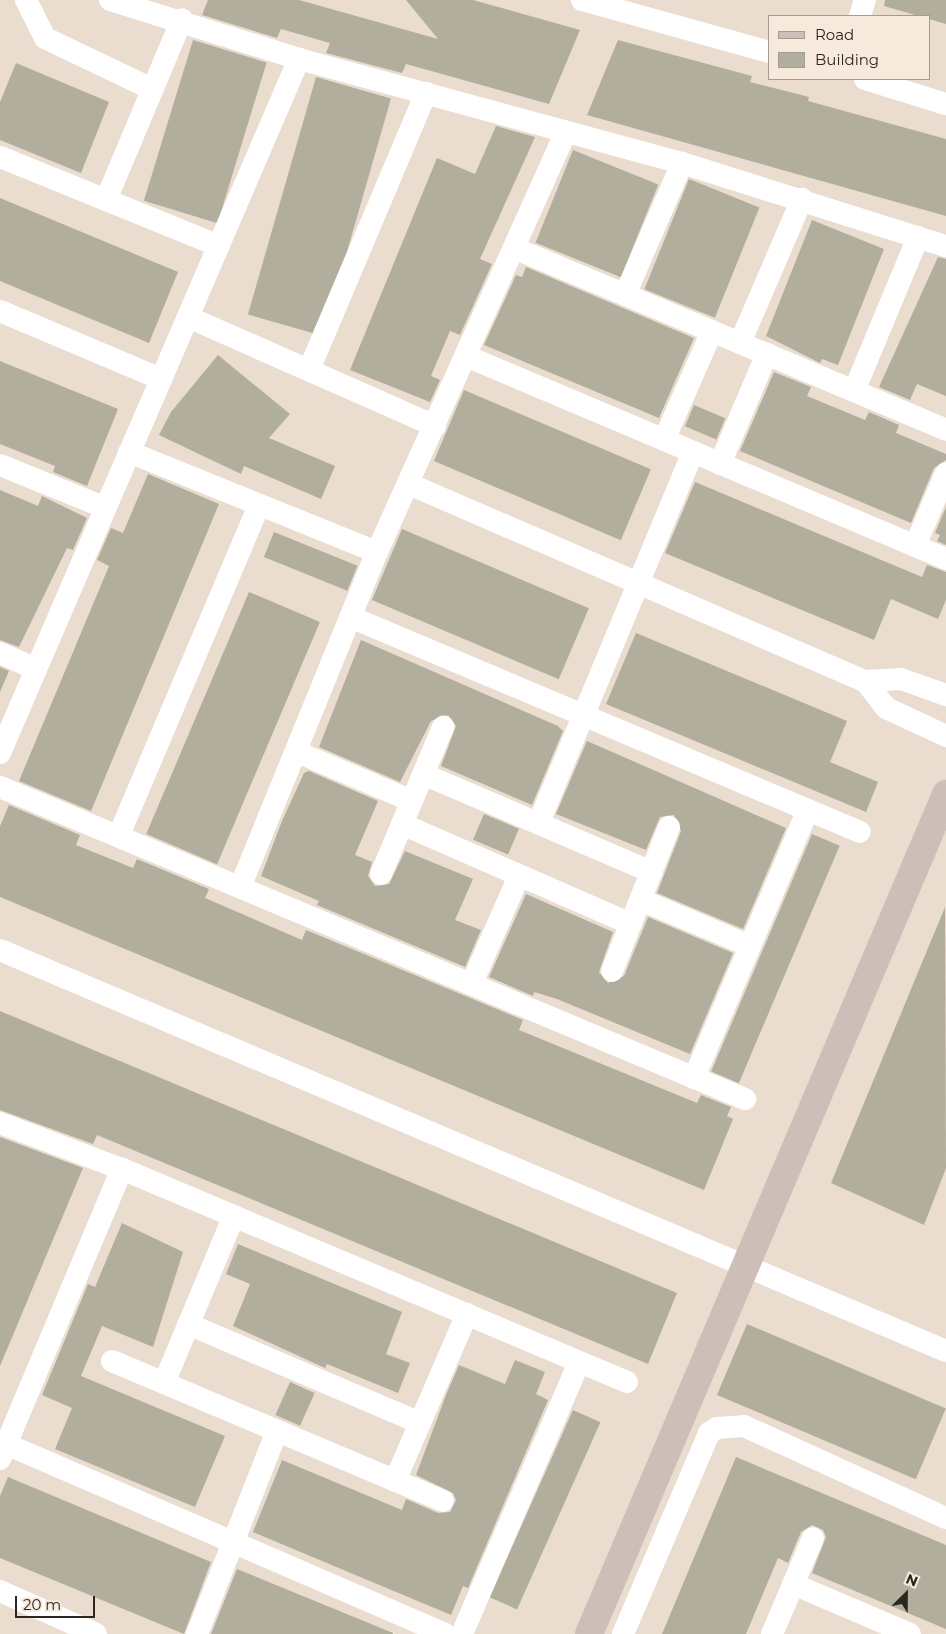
<!DOCTYPE html>
<style>
body{margin:0}
#map{position:relative;width:946px;height:1634px;overflow:hidden;background:#eadcce;font-family:Montserrat,sans-serif}
div>[style]{position:absolute}
[style*='--x']{left:calc(var(--x)*1px);top:calc(var(--y)*1px);width:calc(var(--w)*1px);rotate:calc(var(--a)*1deg)}
.building>*{inset:0;background:#b2ae9d;transform-origin:0 0}
.street>*{height:22px;margin:-11px;padding:0 11px;transform-origin:11px;border-radius:11px;background:#fff}
.secondary>*{height:28px;margin:-14px;padding:0 14px;transform-origin:14px;border-radius:14px;background:#cdbeb8}
span{translate:-50% -50%;white-space:nowrap;text-align:center;line-height:1.15;-webkit-text-stroke:4px #f7e9db;paint-order:stroke}
.legend{position:absolute;left:768px;top:15px;width:162px;height:65px;box-sizing:border-box;background:#f7e9db;border:1px solid #a59b90;margin:0;padding:6px 9px;list-style:none;font-size:15px;color:#2b2620}
.legend li{display:flex;align-items:center;gap:10px;height:25px}
.legend b{width:25px;border:1px solid #a59b90}
.north{position:absolute;left:881px;top:1569px;width:50px;height:50px;-webkit-text-stroke:4px #f7e9db;paint-order:stroke;rotate:23deg;font-size:14px;font-weight:700;line-height:20px;text-align:center;color:#2b2620}
.north::after{content:'';display:block;margin:auto;width:18px;height:22px;background:#2b2620;clip-path:polygon(50% 0,100% 100%,50% 72%,0 100%)}
.scale{position:absolute;left:15px;top:1596px;width:80px;height:22px;box-sizing:border-box;border:2px solid #2b2620;border-top:0;padding-left:6px;font-size:15px;line-height:18px;white-space:nowrap;color:#2b2620;-webkit-text-stroke:4px #f7e9db;paint-order:stroke}
</style>
<div id="map">
<div class="building">
<i style="clip-path:polygon(208px 0,299px 0,438px 39px,406px 0,473px 0,580px 30px,549px 104px,406px 64px,402px 73px,326px 53px,330px 43px,281px 29px,277px 38px,202px 15px)"></i>
<i style="clip-path:polygon(885px 0,946px 0,946px 24px,884px 6px)"></i>
<i style="left:193px;top:40px;width:77px;height:168px;rotate:17deg"></i>
<i style="clip-path:polygon(618px 40px,752px 76px,750px 82px,809px 97px,808px 101px,946px 139px,946px 216px,587px 115px)"></i>
<i style="clip-path:polygon(16px 63px,109px 102px,81px 173px,0 140px,0 102px)"></i>
<i style="left:316px;top:77px;width:78px;height:247px;rotate:16deg"></i>
<i style="clip-path:polygon(496px 126px,535px 137px,480px 259px,492px 264px,460px 335px,450px 331px,431px 376px,440px 380px,430px 402px,350px 370px,437px 158px,475px 174px)"></i>
<i style="left:573px;top:150px;width:92px;height:100px;rotate:22deg"></i>
<i style="left:689px;top:179px;width:76px;height:119px;rotate:22deg"></i>
<i style="clip-path:polygon(0 198px,178px 272px,149px 343px,0 281px)"></i>
<i style="clip-path:polygon(812px 220px,884px 249px,838px 365px,822px 359px,820px 363px,766px 336px)"></i>
<i style="clip-path:polygon(938px 257px,946px 259px,946px 396px,917px 384px,910px 400px,879px 387px)"></i>
<i style="clip-path:polygon(526px 267px,694px 338px,659px 418px,484px 345px,516px 275px,522px 277px)"></i>
<i style="clip-path:polygon(218px 355px,290px 414px,269px 438px,335px 466px,321px 499px,244px 466px,241px 474px,159px 435px,171px 412px)"></i>
<i style="clip-path:polygon(0 361px,118px 409px,87px 486px,53px 472px,55px 466px,0 444px)"></i>
<i style="clip-path:polygon(774px 372px,811px 387px,807px 396px,865px 420px,869px 412px,899px 425px,896px 433px,946px 454px,946px 460px,934px 468px,911px 523px,740px 451px)"></i>
<i style="left:464px;top:390px;width:203px;height:77px;rotate:23deg"></i>
<i style="left:694px;top:405px;width:34px;height:23px;rotate:23deg"></i>
<i style="clip-path:polygon(148px 474px,219px 504px,91px 811px,19px 781px,109px 566px,97px 560px,111px 528px,123px 533px)"></i>
<i style="clip-path:polygon(695px 482px,922px 577px,927px 565px,946px 572px,946px 600px,938px 619px,891px 599px,874px 640px,665px 553px)"></i>
<i style="clip-path:polygon(0 490px,38px 506px,42px 496px,87px 518px,73px 550px,67px 548px,19px 647px,0 640px)"></i>
<i style="clip-path:polygon(946px 507px,946px 545px,937px 541px,940px 535px,935px 533px)"></i>
<i style="left:402px;top:529px;width:203px;height:77px;rotate:23deg"></i>
<i style="left:274px;top:532px;width:90px;height:27px;rotate:22deg"></i>
<i style="left:249px;top:592px;width:77px;height:263px;rotate:23deg"></i>
<i style="clip-path:polygon(636px 633px,847px 721px,830px 762px,878px 782px,866px 812px,606px 704px)"></i>
<i style="clip-path:polygon(361px 640px,558px 726px,563px 731px,532px 805px,441px 766px,456px 726px,448px 715px,431px 721px,400px 782px,319px 747px)"></i>
<i style="clip-path:polygon(0 667px,9px 671px,0 692px)"></i>
<i style="clip-path:polygon(587px 741px,786px 828px,743px 929px,657px 893px,681px 831px,674px 815px,660px 817px,646px 850px,556px 814px)"></i>
<i style="clip-path:polygon(309px 771px,378px 801px,355px 855px,372px 862px,368px 876px,375px 886px,389px 884px,405px 851px,473px 879px,455px 920px,481px 930px,465px 967px,317px 905px,319px 901px,261px 876px,282px 821px,304px 773px)"></i>
<i style="clip-path:polygon(9px 805px,80px 835px,76px 845px,133px 868px,137px 859px,209px 889px,205px 898px,302px 940px,306px 930px,523px 1020px,519px 1030px,697px 1103px,701px 1095px,731px 1107px,727px 1116px,733px 1119px,704px 1190px,0 897px,0 826px)"></i>
<i style="left:484px;top:814px;width:38px;height:28px;rotate:23deg"></i>
<i style="left:812px;top:834px;width:30px;height:258px;rotate:23deg"></i>
<i style="clip-path:polygon(526px 894px,613px 932px,599px 972px,608px 983px,624px 976px,648px 917px,733px 953px,690px 1054px,557px 999px,534px 992px,533px 996px,489px 977px)"></i>
<i style="clip-path:polygon(945px 907px,946px 1168px,924px 1225px,831px 1183px)"></i>
<i style="clip-path:polygon(0 1011px,677px 1293px,648px 1364px,97px 1135px,93px 1144px,0 1110px)"></i>
<i style="clip-path:polygon(0 1137px,83px 1168px,0 1366px)"></i>
<i style="clip-path:polygon(122px 1223px,183px 1252px,153px 1347px,102px 1326px,81px 1376px,225px 1436px,195px 1507px,55px 1449px,72px 1408px,42px 1395px,88px 1284px,95px 1287px)"></i>
<i style="clip-path:polygon(238px 1244px,402px 1312px,386px 1354px,410px 1363px,398px 1393px,327px 1364px,325px 1368px,233px 1326px,250px 1284px,226px 1274px)"></i>
<i style="left:747px;top:1324px;width:216px;height:77px;rotate:23deg"></i>
<i style="clip-path:polygon(515px 1360px,545px 1372px,536px 1394px,548px 1400px,468px 1588px,463px 1586px,451px 1615px,253px 1532px,282px 1460px,402px 1510px,406px 1499px,438px 1513px,450px 1512px,456px 1500px,453px 1493px,416px 1475px,446px 1395px,459px 1365px,505px 1384px)"></i>
<i style="left:290px;top:1382px;width:27px;height:36px;rotate:24deg"></i>
<i style="left:573px;top:1410px;width:30px;height:205px;rotate:24deg"></i>
<i style="clip-path:polygon(736px 1457px,946px 1545px,946px 1629px,812px 1573px,826px 1537px,823px 1530px,812px 1525px,801px 1532px,788px 1563px,778px 1558px,746px 1634px,662px 1634px)"></i>
<i style="clip-path:polygon(8px 1477px,211px 1562px,184px 1634px,0 1558px,0 1496px)"></i>
<i style="clip-path:polygon(237px 1569px,393px 1633px,393px 1634px,211px 1634px)"></i>
</div>
<div class="street">
<i style="--x:26;--y:0;--w:42;--a:63.4"></i>
<i style="--x:45;--y:38;--w:119;--a:25.5"></i>
<i style="--x:110;--y:0;--w:198;--a:17.3"></i>
<i style="--x:299;--y:59;--w:397;--a:15.2"></i>
<i style="--x:682;--y:163;--w:277;--a:17.5"></i>
<i style="--x:582;--y:0;--w:195;--a:15.5"></i>
<i style="--x:860;--y:16;--w:17;--a:-73"></i>
<i style="--x:865;--y:79;--w:85;--a:17.2"></i>
<i style="--x:0;--y:157;--w:236;--a:22.1"></i>
<i style="--x:106;--y:200;--w:196;--a:-67.2"></i>
<i style="--x:514;--y:248;--w:469;--a:22.8"></i>
<i style="--x:625;--y:295;--w:144;--a:-66.6"></i>
<i style="--x:0;--y:311;--w:175;--a:22.9"></i>
<i style="--x:188;--y:317;--w:270;--a:23.8"></i>
<i style="--x:740;--y:343;--w:157;--a:-66.7"></i>
<i style="--x:466;--y:356;--w:521;--a:22.92"></i>
<i style="--x:309;--y:370;--w:301;--a:-67.1"></i>
<i style="--x:854;--y:391;--w:167;--a:-67.4"></i>
<i style="--x:664;--y:440;--w:119;--a:-66.2"></i>
<i style="--x:129;--y:452;--w:267;--a:22"></i>
<i style="--x:720;--y:464;--w:120;--a:-66.9"></i>
<i style="--x:0;--y:465;--w:114;--a:22.1"></i>
<i style="--x:409;--y:484;--w:497;--a:23.4"></i>
<i style="--x:865;--y:681;--w:36;--a:-3"></i>
<i style="--x:901;--y:679;--w:48;--a:19.6"></i>
<i style="--x:915;--y:546;--w:79;--a:-67"></i>
<i style="--x:353;--y:618;--w:550;--a:22.88"></i>
<i style="--x:0;--y:653;--w:39;--a:24"></i>
<i style="--x:865;--y:681;--w:34;--a:52"></i>
<i style="--x:886;--y:708;--w:66;--a:25"></i>
<i style="--x:297;--y:752;--w:125;--a:23.1"></i>
<i style="--x:0;--y:753;--w:756;--a:-66.69"></i>
<i style="--x:423;--y:774;--w:249;--a:23.2"></i>
<i style="--x:0;--y:787;--w:808;--a:22.72"></i>
<i style="--x:539;--y:822;--w:401;--a:-67.4"></i>
<i style="--x:402;--y:824;--w:250;--a:23.6"></i>
<i style="--x:119;--y:835;--w:356;--a:-67"></i>
<i style="--x:381;--y:874;--w:160;--a:-67.1"></i>
<i style="--x:241;--y:885;--w:360;--a:-67.8"></i>
<i style="--x:377;--y:552;--w:461;--a:-65.8"></i>
<i style="--x:641;--y:900;--w:118;--a:22.9"></i>
<i style="--x:0;--y:950;--w:1027;--a:22.97"></i>
<i style="--x:612;--y:971;--w:155;--a:-68.4"></i>
<i style="--x:472;--y:983;--w:117;--a:-66.3"></i>
<i style="--x:694;--y:1078;--w:291;--a:-67"></i>
<i style="--x:0;--y:1123;--w:130;--a:20.7"></i>
<i style="--x:122;--y:1169;--w:548;--a:22.87"></i>
<i style="--x:188;--y:1324;--w:252;--a:23.1"></i>
<i style="--x:112;--y:1361;--w:359;--a:22.9"></i>
<i style="--x:164;--y:1383;--w:181;--a:-67.3"></i>
<i style="--x:6;--y:1444;--w:478;--a:23.4"></i>
<i style="--x:0;--y:1459;--w:315;--a:-67.2"></i>
<i style="--x:395;--y:1481;--w:182;--a:-66.7"></i>
<i style="--x:793;--y:1584;--w:127;--a:23.1"></i>
<i style="--x:0;--y:1591;--w:105;--a:24.1"></i>
<i style="--x:197;--y:1634;--w:218;--a:-68.5"></i>
<i style="--x:462;--y:1634;--w:296;--a:-66.7"></i>
<i style="--x:623;--y:1634;--w:219;--a:-66.8"></i>
<i style="--x:709;--y:1433;--w:9;--a:-32"></i>
<i style="--x:717;--y:1428;--w:27;--a:-4"></i>
<i style="--x:744;--y:1426;--w:222;--a:24.5"></i>
<i style="--x:772;--y:1634;--w:104;--a:-66.9"></i>
</div>
<div class="secondary">
<i style="--x:589;--y:1634;--w:913;--a:-66.97"></i>
</div>
<ul class="legend">
<li><b style="height:6px;background:#cdbeb8"></b>Road</li>
<li><b style="height:14px;background:#b2ae9d"></b>Building</li>
</ul>
<div class="north">N</div>
<div class="scale">20 m</div>
</div>
